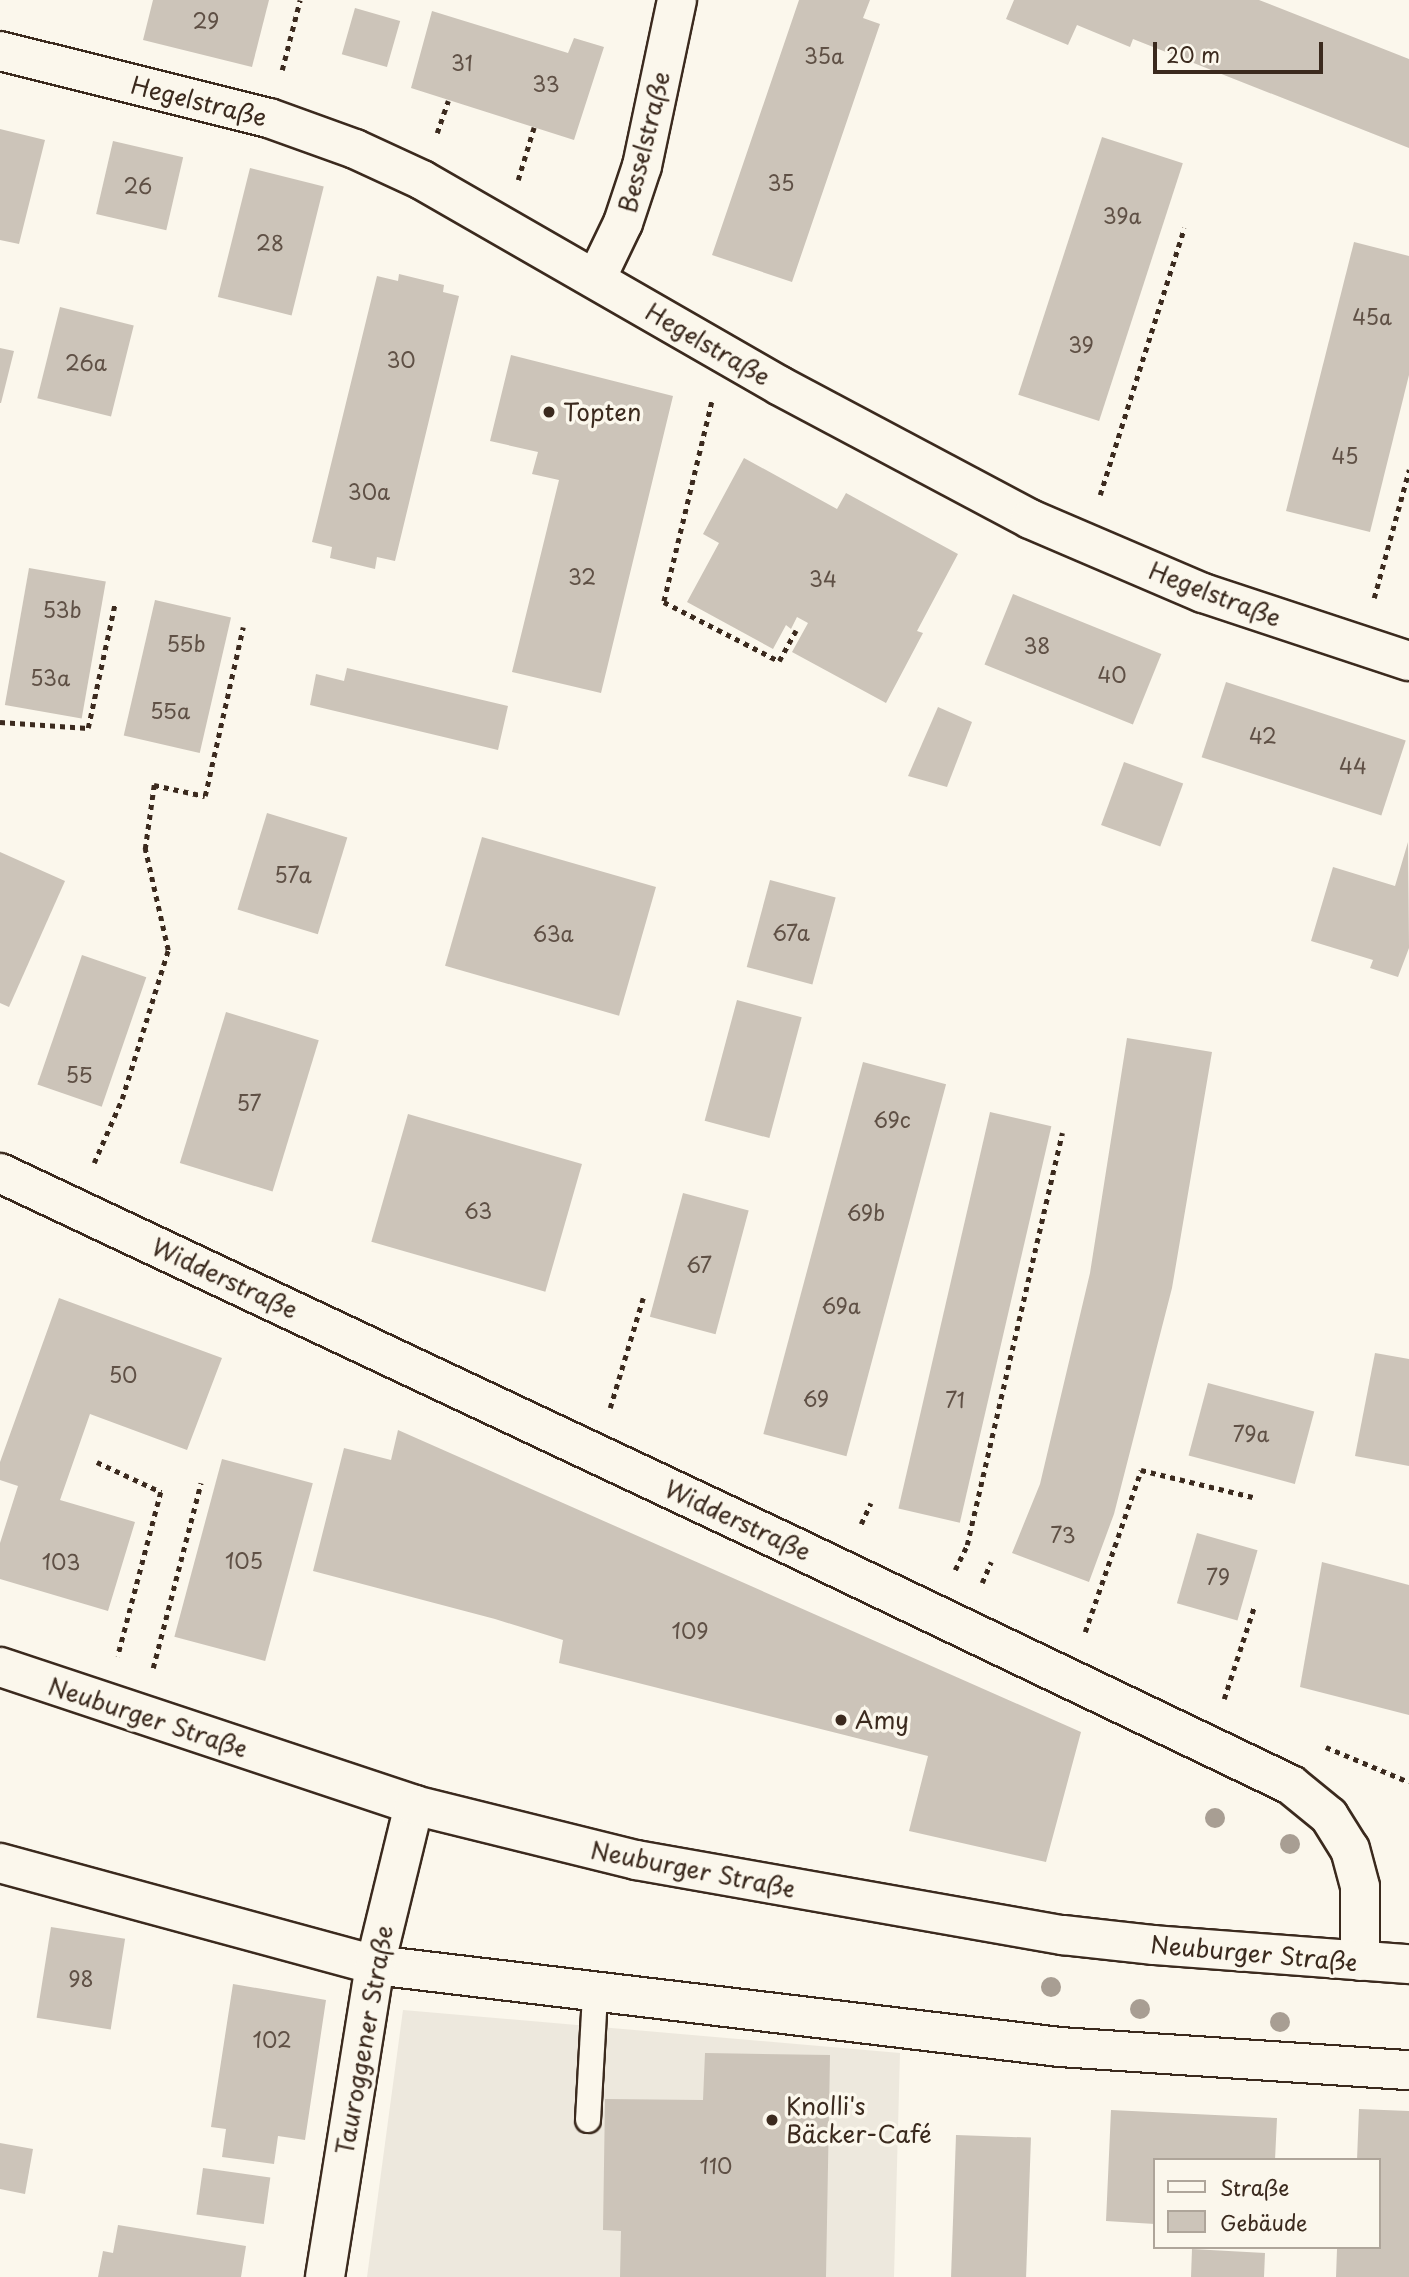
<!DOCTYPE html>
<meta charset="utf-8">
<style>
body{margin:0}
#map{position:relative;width:1409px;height:2277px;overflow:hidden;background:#fbf7ec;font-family:"Playpen Sans",sans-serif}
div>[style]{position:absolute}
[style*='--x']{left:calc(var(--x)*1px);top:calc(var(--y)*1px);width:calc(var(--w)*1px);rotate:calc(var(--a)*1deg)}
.built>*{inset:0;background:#ede8dd}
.building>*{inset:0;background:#ccc4b9;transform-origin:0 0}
.path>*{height:4.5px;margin-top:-2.25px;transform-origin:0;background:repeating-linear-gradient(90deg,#3b2a1e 0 5px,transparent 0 10px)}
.roads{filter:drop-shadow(2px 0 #3b2a1e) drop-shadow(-2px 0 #3b2a1e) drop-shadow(0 2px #3b2a1e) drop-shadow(0 -2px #3b2a1e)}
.service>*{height:24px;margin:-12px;padding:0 12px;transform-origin:12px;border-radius:12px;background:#fbf7ec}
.minor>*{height:38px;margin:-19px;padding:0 19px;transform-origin:19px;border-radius:19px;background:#fbf7ec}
.tertiary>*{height:38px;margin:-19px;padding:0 19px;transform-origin:19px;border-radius:19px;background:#fbf7ec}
.trees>*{width:20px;height:20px;margin:-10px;border-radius:50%;background:#a89e93}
.dots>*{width:19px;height:19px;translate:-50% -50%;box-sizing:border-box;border:4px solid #fbf7ec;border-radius:50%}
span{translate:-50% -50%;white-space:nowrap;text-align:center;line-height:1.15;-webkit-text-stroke:7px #fbf7ec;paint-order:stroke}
.number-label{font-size:21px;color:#5f5045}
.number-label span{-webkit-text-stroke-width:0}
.street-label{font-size:24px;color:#3b2a1e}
.poi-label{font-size:24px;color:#3b2a1e}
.left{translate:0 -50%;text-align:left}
.legend{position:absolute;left:1153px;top:2158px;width:228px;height:91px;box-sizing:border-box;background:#fbf7ec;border:2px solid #aea59a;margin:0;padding:9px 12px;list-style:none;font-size:21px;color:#3b2a1e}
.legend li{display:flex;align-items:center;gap:14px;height:35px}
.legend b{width:35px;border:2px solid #aea59a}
.scale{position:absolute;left:1153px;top:42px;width:170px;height:32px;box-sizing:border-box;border:4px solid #3b2a1e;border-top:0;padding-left:9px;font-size:21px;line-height:24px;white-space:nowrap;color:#3b2a1e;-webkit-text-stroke:5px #fbf7ec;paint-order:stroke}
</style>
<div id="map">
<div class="built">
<i style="clip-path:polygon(403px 2010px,900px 2053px,894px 2277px,367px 2277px)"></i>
</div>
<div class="building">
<i style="clip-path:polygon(153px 0,269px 0,252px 67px,143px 40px)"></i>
<i style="clip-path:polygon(799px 0,870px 0,863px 18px,880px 24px,792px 282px,712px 255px)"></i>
<i style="clip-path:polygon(1014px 0,1259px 0,1409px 59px,1409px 148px,1133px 39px,1130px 47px,1077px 25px,1068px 45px,1006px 19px)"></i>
<i style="left:355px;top:8px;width:47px;height:48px;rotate:16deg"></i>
<i style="clip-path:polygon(432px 11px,568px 53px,574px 38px,604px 47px,574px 140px,411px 88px)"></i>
<i style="clip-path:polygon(0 129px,45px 140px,19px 244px,0 240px)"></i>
<i style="left:1102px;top:137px;width:85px;height:271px;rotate:18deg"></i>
<i style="left:113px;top:141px;width:72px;height:75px;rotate:13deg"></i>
<i style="left:250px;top:168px;width:76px;height:133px;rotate:14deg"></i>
<i style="clip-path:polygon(1354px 242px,1409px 256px,1409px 375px,1370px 532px,1286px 511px)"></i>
<i style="clip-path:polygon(399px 274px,444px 285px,443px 292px,459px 296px,395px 561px,377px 557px,375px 569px,330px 558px,332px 547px,312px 542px,377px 276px,398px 281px)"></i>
<i style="left:60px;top:307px;width:76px;height:94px;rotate:14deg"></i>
<i style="clip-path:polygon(0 348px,14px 351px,1px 403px,0 403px)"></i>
<i style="clip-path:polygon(511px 355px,673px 396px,601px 693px,512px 672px,559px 480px,532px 474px,538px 452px,490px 441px)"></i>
<i style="clip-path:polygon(744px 458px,837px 509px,846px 493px,958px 554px,917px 631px,923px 633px,886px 703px,792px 652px,808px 623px,797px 617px,791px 629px,786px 625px,773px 649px,687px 602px,719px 543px,703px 534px)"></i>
<i style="left:29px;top:568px;width:78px;height:139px;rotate:10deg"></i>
<i style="left:1013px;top:594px;width:160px;height:76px;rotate:22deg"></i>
<i style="left:155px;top:600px;width:78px;height:139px;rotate:13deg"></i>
<i style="clip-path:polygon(347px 668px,508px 706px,498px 750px,310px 705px,316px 674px,344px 681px)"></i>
<i style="left:1226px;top:682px;width:189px;height:79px;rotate:18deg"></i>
<i style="clip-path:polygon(938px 707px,972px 722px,947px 787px,908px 776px)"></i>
<i style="left:1124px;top:762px;width:63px;height:67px;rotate:20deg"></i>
<i style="left:267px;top:813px;width:84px;height:101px;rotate:17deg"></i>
<i style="left:482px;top:837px;width:181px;height:134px;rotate:16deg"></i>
<i style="clip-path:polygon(1408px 842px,1409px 948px,1398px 977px,1370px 968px,1373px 960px,1311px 941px,1333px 867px,1395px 886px)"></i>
<i style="clip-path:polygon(0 852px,65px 881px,9px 1007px,0 1003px)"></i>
<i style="left:770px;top:880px;width:68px;height:90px;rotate:15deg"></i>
<i style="left:82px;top:955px;width:68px;height:137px;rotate:19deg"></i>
<i style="left:737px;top:1000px;width:67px;height:125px;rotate:15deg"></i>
<i style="left:226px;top:1012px;width:97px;height:158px;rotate:17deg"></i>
<i style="clip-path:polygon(1127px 1038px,1212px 1052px,1172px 1288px,1114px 1514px,1089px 1582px,1012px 1553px,1040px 1484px,1090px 1273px)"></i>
<i style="left:863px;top:1062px;width:86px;height:385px;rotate:15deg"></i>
<i style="left:990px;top:1112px;width:63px;height:407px;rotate:13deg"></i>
<i style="left:408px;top:1114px;width:181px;height:133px;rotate:16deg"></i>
<i style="left:683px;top:1193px;width:68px;height:128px;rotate:15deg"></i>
<i style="clip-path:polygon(59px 1298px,222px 1358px,187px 1450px,90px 1414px,60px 1500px,135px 1522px,108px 1611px,0 1579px,0 1543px,18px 1486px,0 1480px,0 1462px)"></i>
<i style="clip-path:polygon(1375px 1353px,1409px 1359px,1409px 1466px,1355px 1456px)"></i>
<i style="left:1208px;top:1383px;width:110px;height:75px;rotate:15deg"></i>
<i style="clip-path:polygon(398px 1430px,1081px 1732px,1046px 1862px,909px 1831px,928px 1756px,559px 1663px,563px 1640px,495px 1619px,313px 1571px,344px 1448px,391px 1460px)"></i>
<i style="left:222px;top:1459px;width:94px;height:184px;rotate:15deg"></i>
<i style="left:1197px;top:1533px;width:63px;height:73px;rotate:16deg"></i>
<i style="clip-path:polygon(1322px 1562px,1409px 1585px,1409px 1715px,1300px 1687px)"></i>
<i style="left:51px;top:1927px;width:75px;height:92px;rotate:9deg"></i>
<i style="clip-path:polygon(233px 1984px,326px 2000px,305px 2140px,278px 2136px,274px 2164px,222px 2157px,226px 2129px,211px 2127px)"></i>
<i style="clip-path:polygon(705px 2053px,830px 2055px,826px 2277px,620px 2277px,621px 2231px,603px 2230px,605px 2099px,703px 2100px)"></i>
<i style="clip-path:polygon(1359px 2109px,1409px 2111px,1409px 2277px,1336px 2277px,1337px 2249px,1379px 2247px,1379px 2160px,1357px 2160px)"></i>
<i style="clip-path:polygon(1111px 2110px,1277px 2118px,1275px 2160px,1155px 2160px,1155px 2224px,1106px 2221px)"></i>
<i style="left:956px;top:2135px;width:75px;height:142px;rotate:2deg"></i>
<i style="clip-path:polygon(0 2143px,33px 2149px,25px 2194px,0 2189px)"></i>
<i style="left:203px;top:2168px;width:68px;height:47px;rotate:8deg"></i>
<i style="clip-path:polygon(118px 2225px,246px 2246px,241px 2277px,98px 2277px,103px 2251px,113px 2253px)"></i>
<i style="clip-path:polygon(1192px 2249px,1265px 2253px,1264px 2277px,1191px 2277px)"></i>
</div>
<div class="path">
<i style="--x:282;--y:70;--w:72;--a:-75.6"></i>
<i style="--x:437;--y:133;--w:34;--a:-71"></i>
<i style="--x:518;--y:180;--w:55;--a:-73.2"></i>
<i style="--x:712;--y:402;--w:206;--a:103.5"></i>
<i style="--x:664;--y:602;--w:129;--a:27.2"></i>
<i style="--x:779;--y:661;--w:35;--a:-61"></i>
<i style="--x:1100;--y:495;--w:280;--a:-72.5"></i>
<i style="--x:1374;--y:598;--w:133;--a:-74.7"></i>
<i style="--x:0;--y:722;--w:88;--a:3.9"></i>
<i style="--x:88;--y:728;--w:128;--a:-77.8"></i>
<i style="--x:94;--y:1163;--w:70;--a:-66.4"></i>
<i style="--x:122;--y:1099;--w:156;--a:-72.8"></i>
<i style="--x:168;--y:950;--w:104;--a:-102.8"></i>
<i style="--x:145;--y:849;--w:65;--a:-82"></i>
<i style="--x:154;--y:785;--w:52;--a:12.2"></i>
<i style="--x:205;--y:796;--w:173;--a:-77.3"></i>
<i style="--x:610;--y:1408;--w:115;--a:-73.3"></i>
<i style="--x:97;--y:1462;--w:71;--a:25.1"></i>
<i style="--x:161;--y:1492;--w:170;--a:104.7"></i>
<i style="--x:861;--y:1524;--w:23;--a:-65"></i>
<i style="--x:955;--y:1570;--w:28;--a:-64"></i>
<i style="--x:967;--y:1545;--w:423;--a:-77"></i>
<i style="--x:982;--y:1583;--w:23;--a:-67"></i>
<i style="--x:1085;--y:1632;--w:171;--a:-70.9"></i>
<i style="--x:1141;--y:1470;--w:115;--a:13.6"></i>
<i style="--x:153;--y:1668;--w:191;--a:-75.5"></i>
<i style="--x:1224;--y:1699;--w:97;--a:-71.9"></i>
<i style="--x:1326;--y:1747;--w:90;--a:22.9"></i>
</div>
<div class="roads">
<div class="service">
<i style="--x:588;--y:2120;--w:127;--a:-86.8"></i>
</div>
<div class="minor">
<i style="--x:0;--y:51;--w:277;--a:14"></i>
<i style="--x:269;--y:118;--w:91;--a:19.8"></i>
<i style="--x:355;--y:149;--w:74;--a:24.8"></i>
<i style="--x:422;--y:180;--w:413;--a:29.9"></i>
<i style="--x:780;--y:386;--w:283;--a:28"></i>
<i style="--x:1030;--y:519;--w:188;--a:23.2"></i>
<i style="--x:1203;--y:593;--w:217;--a:18.3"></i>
<i style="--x:596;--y:279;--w:62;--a:-64.3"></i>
<i style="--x:623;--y:223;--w:60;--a:-71.6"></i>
<i style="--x:642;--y:166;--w:170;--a:-78.1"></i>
<i style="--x:0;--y:1173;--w:875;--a:25.22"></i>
<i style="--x:792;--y:1546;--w:553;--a:25.59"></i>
<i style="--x:1291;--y:1785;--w:49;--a:39.2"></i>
<i style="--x:1329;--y:1816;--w:39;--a:58"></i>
<i style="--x:1350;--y:1849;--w:39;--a:75"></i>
<i style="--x:1360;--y:1887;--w:74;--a:90"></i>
<i style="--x:0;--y:1863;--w:389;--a:15.2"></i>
<i style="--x:375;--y:1965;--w:690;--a:6.83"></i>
<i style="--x:1060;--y:2047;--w:350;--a:3.8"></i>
<i style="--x:325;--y:2277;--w:316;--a:-80.9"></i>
<i style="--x:375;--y:1965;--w:165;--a:-76.3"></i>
</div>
<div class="tertiary">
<i style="--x:0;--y:1667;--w:436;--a:18.4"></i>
<i style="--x:414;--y:1805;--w:229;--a:13.9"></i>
<i style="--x:636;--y:1860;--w:434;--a:10"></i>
<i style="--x:1063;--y:1935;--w:92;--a:6.3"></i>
<i style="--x:1154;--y:1945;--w:256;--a:4.3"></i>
</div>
</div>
<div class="trees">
<i style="left:1215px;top:1818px"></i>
<i style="left:1290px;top:1844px"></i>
<i style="left:1051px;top:1987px"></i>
<i style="left:1140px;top:2009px"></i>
<i style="left:1280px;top:2022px"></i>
</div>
<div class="dots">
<i style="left:549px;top:412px;background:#3b2a1e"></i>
<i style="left:841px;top:1720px;background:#3b2a1e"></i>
<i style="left:772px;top:2120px;background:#3b2a1e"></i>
</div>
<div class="number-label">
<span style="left:206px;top:20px">29</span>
<span style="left:824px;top:55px">35a</span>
<span style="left:462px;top:62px">31</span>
<span style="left:546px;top:83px">33</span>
<span style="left:781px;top:182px">35</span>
<span style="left:138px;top:185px">26</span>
<span style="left:1122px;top:215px">39a</span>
<span style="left:270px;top:242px">28</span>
<span style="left:1372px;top:316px">45a</span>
<span style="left:1081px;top:344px">39</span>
<span style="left:401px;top:359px">30</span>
<span style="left:86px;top:362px">26a</span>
<span style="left:1345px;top:455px">45</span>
<span style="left:369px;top:491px">30a</span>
<span style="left:582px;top:576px">32</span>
<span style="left:823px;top:578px">34</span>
<span style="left:62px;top:609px">53b</span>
<span style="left:186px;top:643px">55b</span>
<span style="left:1037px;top:645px">38</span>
<span style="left:1112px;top:674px">40</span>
<span style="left:50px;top:677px">53a</span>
<span style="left:170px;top:710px">55a</span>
<span style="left:1263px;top:735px">42</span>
<span style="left:1353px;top:765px">44</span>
<span style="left:293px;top:874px">57a</span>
<span style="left:791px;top:932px">67a</span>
<span style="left:553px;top:933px">63a</span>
<span style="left:79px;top:1074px">55</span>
<span style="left:249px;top:1102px">57</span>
<span style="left:892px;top:1119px">69c</span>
<span style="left:478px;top:1210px">63</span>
<span style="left:866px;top:1212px">69b</span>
<span style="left:699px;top:1264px">67</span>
<span style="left:841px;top:1305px">69a</span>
<span style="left:123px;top:1374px">50</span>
<span style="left:816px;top:1398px">69</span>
<span style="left:955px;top:1399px">71</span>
<span style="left:1251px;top:1433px">79a</span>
<span style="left:1063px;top:1534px">73</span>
<span style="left:244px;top:1560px">105</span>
<span style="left:61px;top:1561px">103</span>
<span style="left:1218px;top:1576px">79</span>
<span style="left:690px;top:1630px">109</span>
<span style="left:81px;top:1978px">98</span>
<span style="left:272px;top:2039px">102</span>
<span style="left:716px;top:2165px">110</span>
</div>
<div class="street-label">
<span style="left:199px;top:101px;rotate:14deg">Hegelstraße</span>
<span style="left:644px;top:142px;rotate:-76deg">Besselstraße</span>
<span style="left:708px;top:344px;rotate:30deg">Hegelstraße</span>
<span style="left:1215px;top:594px;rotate:21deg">Hegelstraße</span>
<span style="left:225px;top:1278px;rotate:25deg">Widderstraße</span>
<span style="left:738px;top:1520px;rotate:25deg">Widderstraße</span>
<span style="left:148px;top:1717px;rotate:18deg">Neuburger Straße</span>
<span style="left:693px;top:1869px;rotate:11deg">Neuburger Straße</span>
<span style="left:1254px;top:1953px;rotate:5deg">Neuburger Straße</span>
<span style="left:364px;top:2040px;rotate:-80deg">Tauroggener Straße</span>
</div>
<div class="poi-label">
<span class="left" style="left:563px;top:412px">Topten</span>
<span class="left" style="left:855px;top:1720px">Amy</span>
<span class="left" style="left:786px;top:2120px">Knolli's<br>Bäcker-Café</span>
</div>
<ul class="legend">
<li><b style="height:9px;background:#fbf7ec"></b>Straße</li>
<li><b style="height:19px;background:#ccc4b9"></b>Gebäude</li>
</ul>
<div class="scale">20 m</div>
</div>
